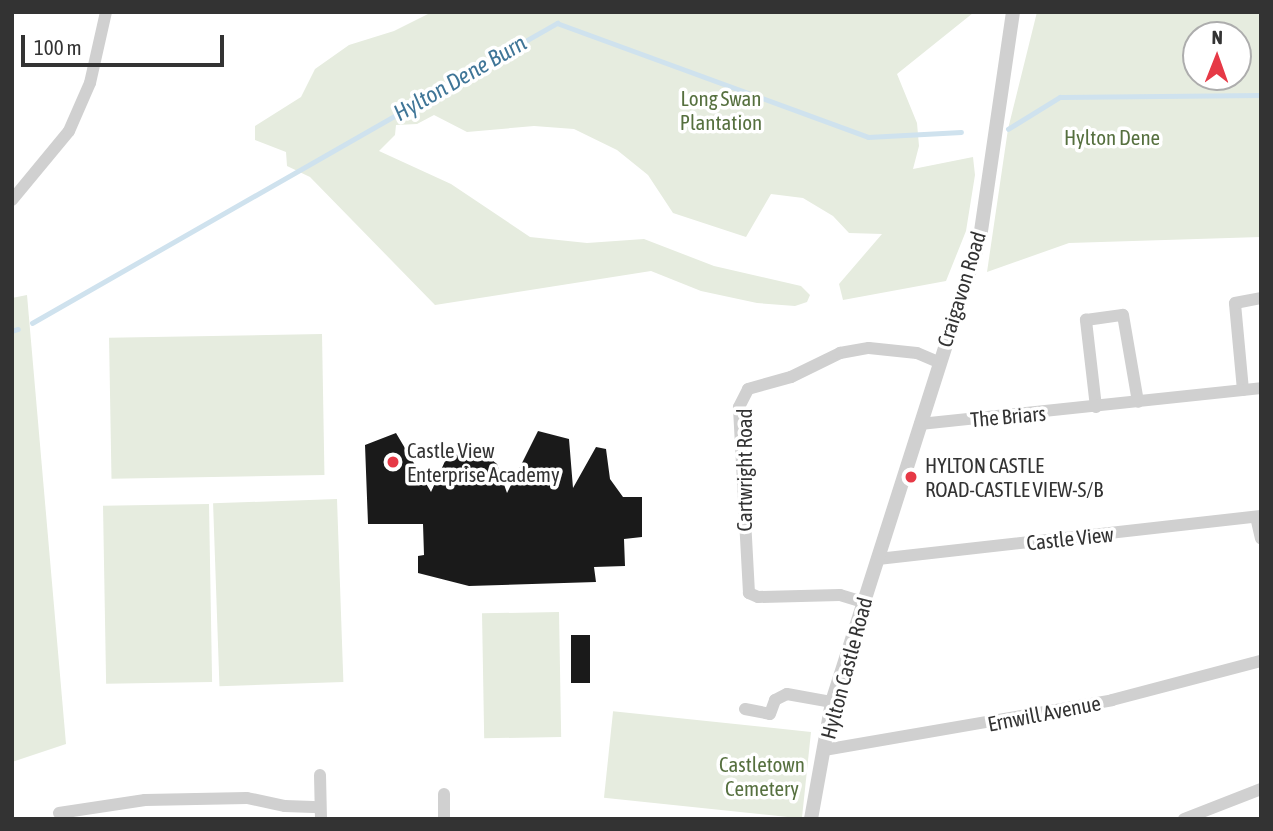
<!DOCTYPE html>
<style>
body{margin:0}
#map{position:relative;width:1273px;height:831px;overflow:hidden;background:#fff;font-family:"Asap Condensed",sans-serif}
div>[style]{position:absolute}
[style*='--x']{left:calc(var(--x)*1px);top:calc(var(--y)*1px);width:calc(var(--w)*1px);rotate:calc(var(--a)*1deg)}
.green>*{inset:0;background:#e6ecdf;transform-origin:0 0}
.stream>*{height:4.5px;margin:-2.25px;padding:0 2.25px;transform-origin:2.25px;border-radius:2.25px;background:#cfe2ee}
.building>*{inset:0;background:#1a1a1a;transform-origin:0 0}
.minor>*{height:12px;margin:-6px;padding:0 6px;transform-origin:6px;border-radius:6px;background:#d0d0d0}
.tertiary>*{height:14px;margin:-7px;padding:0 7px;transform-origin:7px;border-radius:7px;background:#d0d0d0}
.dots>*{width:19px;height:19px;translate:-50% -50%;box-sizing:border-box;border:4px solid #fff;border-radius:50%}
span{translate:-50% -50%;white-space:nowrap;text-align:center;line-height:1.15;-webkit-text-stroke:7px #fff;paint-order:stroke}
.park-label{font-size:21px;color:#56703f}
.street-label{font-size:21px;color:#333}
.poi-label{font-size:21px;color:#333}
.left{translate:0 -50%;text-align:left}
.water-label{font-size:23px;color:#3f7597;font-style:italic}
.frame{position:absolute;inset:0;border:14px solid #333;pointer-events:none}
.north{position:absolute;left:1182px;top:21px;width:70px;height:70px;box-sizing:border-box;background:#fff;border:2px solid #adadad;border-radius:50%;rotate:1deg;font-size:19px;font-weight:700;line-height:28px;text-align:center;color:#333}
.north::after{content:'';display:block;margin:auto;width:24px;height:32px;background:#e63946;clip-path:polygon(50% 0,100% 100%,50% 72%,0 100%)}
.scale{position:absolute;left:21px;top:35px;width:203px;height:32px;box-sizing:border-box;border:4px solid #333;border-top:0;padding-left:9px;font-size:21px;line-height:24px;white-space:nowrap;color:#333;-webkit-text-stroke:5px #fff;paint-order:stroke}
</style>
<div id="map">
<div class="green">
<i style="clip-path:polygon(432px 12px,973px 13px,897px 74px,917px 123px,919px 146px,913px 169px,973px 157px,975px 175px,966px 231px,946px 281px,843px 300px,839px 284px,882px 234px,849px 233px,833px 216px,803px 198px,771px 194px,746px 237px,673px 213px,648px 175px,617px 150px,574px 129px,534px 126px,467px 132px,434px 115px,417px 124px,396px 125px,395px 135px,379px 151px,451px 184px,530px 237px,587px 243px,644px 239px,714px 266px,801px 286px,810px 295px,807px 302px,795px 306px,757px 303px,701px 291px,651px 271px,435px 305px,310px 177px,287px 166px,286px 152px,255px 140px,255px 126px,301px 97px,315px 69px,349px 45px,394px 31px)"></i>
<i style="clip-path:polygon(evenodd,1037px 12px,1261px 12px,1261px 237px,1069px 243px,987px 272px,1008px 129px,1037px 12px,1238px 35px,1238px 77px,1196px 77px,1196px 35px,1238px 35px)"></i>
<i style="clip-path:polygon(27px 295px,66px 744px,12px 762px,12px 298px)"></i>
<i style="left:322px;top:334px;width:141px;height:213px;rotate:89deg"></i>
<i style="left:337px;top:499px;width:183px;height:124px;rotate:88deg"></i>
<i style="left:209px;top:504px;width:178px;height:106px;rotate:89deg"></i>
<i style="left:559px;top:612px;width:125px;height:77px;rotate:89deg"></i>
<i style="left:811px;top:732px;width:87px;height:199px;rotate:96deg"></i>
</div>
<div class="stream">
<i style="--x:1008;--y:129;--w:61;--a:-31.6"></i>
<i style="--x:1060;--y:97;--w:201;--a:-0.6"></i>
<i style="--x:32;--y:323;--w:605;--a:-29.74"></i>
<i style="--x:557;--y:23;--w:331;--a:20.1"></i>
<i style="--x:868;--y:137;--w:93;--a:-3.1"></i>
<i style="--x:12;--y:331;--w:6;--a:-18"></i>
</div>
<div class="building">
<i style="clip-path:polygon(538px 431px,569px 439px,573px 488px,596px 447px,606px 449px,610px 479px,623px 497px,642px 497px,642px 537px,624px 539px,625px 566px,594px 567px,596px 582px,469px 586px,418px 573px,418px 556px,424px 555px,423px 524px,368px 524px,365px 445px,396px 433px,431px 492px,446px 459px,467px 450px,480px 451px,497px 464px,507px 493px)"></i>
<i style="left:571px;top:635px;width:19px;height:48px"></i>
</div>
<div class="minor">
<i style="--x:12;--y:200;--w:89;--a:-50.4"></i>
<i style="--x:69;--y:131;--w:52;--a:-66.4"></i>
<i style="--x:90;--y:83;--w:73;--a:-77.3"></i>
<i style="--x:1243;--y:390;--w:87;--a:-95.3"></i>
<i style="--x:1235;--y:303;--w:26;--a:-11"></i>
<i style="--x:1096;--y:407;--w:88;--a:-96.6"></i>
<i style="--x:1086;--y:320;--w:37;--a:-8"></i>
<i style="--x:1123;--y:315;--w:88;--a:80.2"></i>
<i style="--x:920;--y:424;--w:343;--a:-6"></i>
<i style="--x:1256;--y:517;--w:22;--a:77"></i>
<i style="--x:878;--y:559;--w:385;--a:-6.4"></i>
<i style="--x:863;--y:602;--w:24;--a:-163"></i>
<i style="--x:840;--y:595;--w:82;--a:178.6"></i>
<i style="--x:758;--y:597;--w:10;--a:-156"></i>
<i style="--x:749;--y:593;--w:186;--a:-93.1"></i>
<i style="--x:739;--y:407;--w:20;--a:-63"></i>
<i style="--x:748;--y:389;--w:45;--a:-15.6"></i>
<i style="--x:791;--y:377;--w:55;--a:-26.1"></i>
<i style="--x:840;--y:353;--w:29;--a:-10"></i>
<i style="--x:869;--y:348;--w:48;--a:5.9"></i>
<i style="--x:917;--y:353;--w:23;--a:23"></i>
<i style="--x:745;--y:709;--w:25;--a:11"></i>
<i style="--x:770;--y:714;--w:15;--a:-70"></i>
<i style="--x:775;--y:700;--w:13;--a:-27"></i>
<i style="--x:787;--y:694;--w:46;--a:10.1"></i>
<i style="--x:824;--y:750;--w:292;--a:-9.8"></i>
<i style="--x:1112;--y:700;--w:154;--a:-14.7"></i>
<i style="--x:320;--y:775;--w:44;--a:88.7"></i>
<i style="--x:444;--y:794;--w:25;--a:90"></i>
<i style="--x:59;--y:813;--w:87;--a:-8.6"></i>
<i style="--x:145;--y:800;--w:102;--a:-1.1"></i>
<i style="--x:247;--y:798;--w:39;--a:12"></i>
<i style="--x:285;--y:806;--w:35;--a:2"></i>
<i style="--x:1184;--y:819;--w:83;--a:-21.3"></i>
</div>
<div class="tertiary">
<i style="--x:811;--y:819;--w:119;--a:-79.8"></i>
<i style="--x:832;--y:702;--w:487;--a:-72.3"></i>
<i style="--x:980;--y:238;--w:228;--a:-81.7"></i>
</div>
<div class="dots">
<i style="left:393px;top:462px;background:#e63946"></i>
<i style="left:911px;top:477px;background:#e63946"></i>
</div>
<div class="park-label">
<span style="left:721px;top:110px">Long Swan<br>Plantation</span>
<span style="left:1112px;top:137px">Hylton Dene</span>
<span style="left:762px;top:776px">Castletown<br>Cemetery</span>
</div>
<div class="street-label">
<span style="left:961px;top:289px;rotate:-73deg">Craigavon Road</span>
<span style="left:1008px;top:416px;rotate:-5deg">The Briars</span>
<span style="left:744px;top:470px;rotate:-90deg">Cartwright Road</span>
<span style="left:1070px;top:538px;rotate:-6deg">Castle View</span>
<span style="left:846px;top:668px;rotate:-75deg">Hylton Castle Road</span>
<span style="left:1044px;top:713px;rotate:-11deg">Ernwill Avenue</span>
</div>
<div class="poi-label">
<span class="left" style="left:407px;top:462px">Castle View<br>Enterprise Academy</span>
<span class="left" style="left:925px;top:477px">HYLTON CASTLE<br>ROAD-CASTLE VIEW-S/B</span>
</div>
<div class="water-label">
<span style="left:460px;top:78px;rotate:-30deg">Hylton Dene Burn</span>
</div>
<div class="frame"></div>
<div class="north">N</div>
<div class="scale">100 m</div>
</div>
